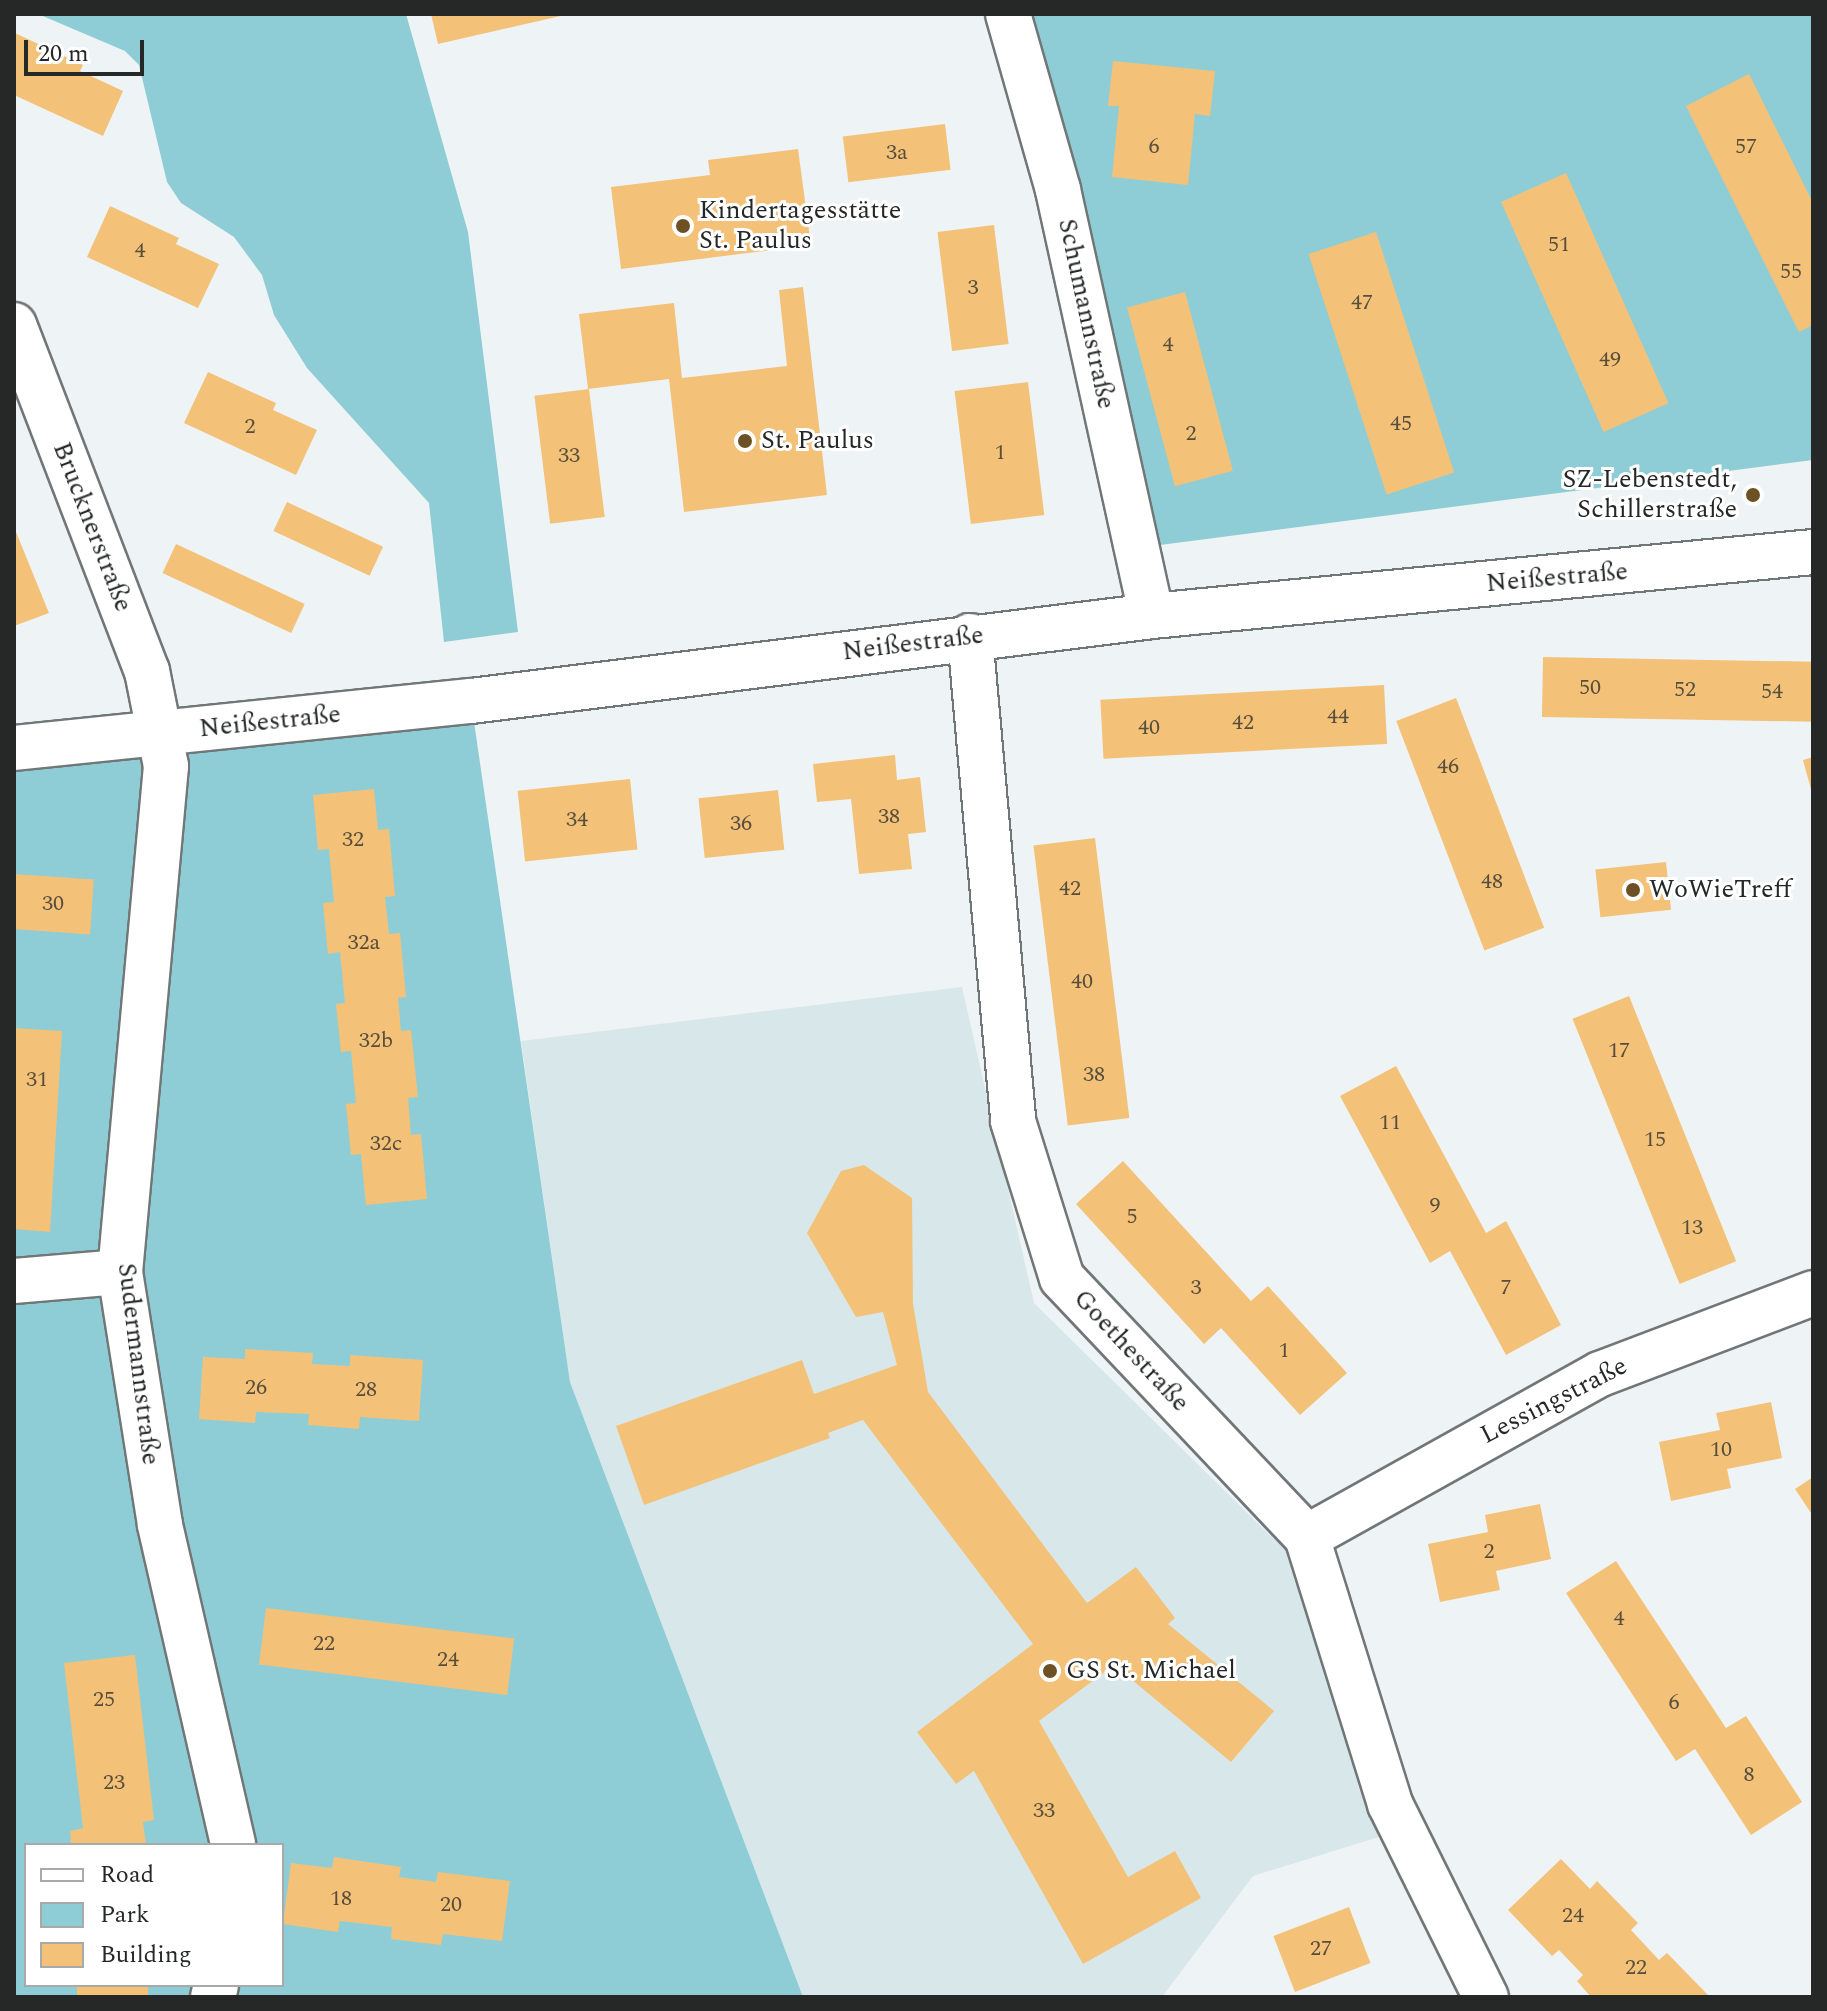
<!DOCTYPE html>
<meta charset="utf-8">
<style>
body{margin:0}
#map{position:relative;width:1827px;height:2011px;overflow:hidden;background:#eef4f5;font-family:Spectral,serif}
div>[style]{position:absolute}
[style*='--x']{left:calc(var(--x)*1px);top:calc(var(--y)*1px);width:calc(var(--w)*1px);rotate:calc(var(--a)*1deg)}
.built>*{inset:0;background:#d8e7e9}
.green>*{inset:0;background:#8ecdd5}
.building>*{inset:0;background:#f3c278;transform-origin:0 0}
.roads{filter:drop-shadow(2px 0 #717677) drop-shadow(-2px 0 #717677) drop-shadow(0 2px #717677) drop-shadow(0 -2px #717677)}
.minor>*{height:44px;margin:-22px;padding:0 22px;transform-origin:22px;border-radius:22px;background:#fff}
.dots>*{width:22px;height:22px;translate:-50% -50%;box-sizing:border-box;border:4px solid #fff;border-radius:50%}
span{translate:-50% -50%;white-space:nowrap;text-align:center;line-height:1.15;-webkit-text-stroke:6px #fff;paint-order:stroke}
.number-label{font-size:22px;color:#594e3c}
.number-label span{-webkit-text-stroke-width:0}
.poi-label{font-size:26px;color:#262828}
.left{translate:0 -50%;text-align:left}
.right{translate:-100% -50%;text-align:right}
.street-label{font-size:26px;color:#262828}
.frame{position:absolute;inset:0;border:16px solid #262828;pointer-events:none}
.legend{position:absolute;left:24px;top:1843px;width:260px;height:144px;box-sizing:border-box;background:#fff;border:2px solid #a8a9a9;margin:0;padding:10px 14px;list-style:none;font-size:24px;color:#262828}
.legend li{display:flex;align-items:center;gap:16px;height:40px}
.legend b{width:40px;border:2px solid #a8a9a9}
.scale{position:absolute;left:24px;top:40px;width:120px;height:36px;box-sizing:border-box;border:4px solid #262828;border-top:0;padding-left:10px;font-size:24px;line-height:28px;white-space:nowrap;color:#262828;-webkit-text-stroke:6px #fff;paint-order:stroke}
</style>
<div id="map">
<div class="built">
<i style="clip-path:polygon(962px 987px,1034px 1303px,1289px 1554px,1379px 1837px,1253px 1876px,1162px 1997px,803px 1997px,570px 1382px,521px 1041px)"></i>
</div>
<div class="green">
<i style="clip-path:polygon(38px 14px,406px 14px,468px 232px,518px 632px,444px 642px,429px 503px,307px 368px,274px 315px,262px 275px,234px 237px,181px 203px,167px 182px,139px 65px,125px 51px)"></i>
<i style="clip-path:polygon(1008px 14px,1813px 14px,1813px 460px,1137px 548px)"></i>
<i style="clip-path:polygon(evenodd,471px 701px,570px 1382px,803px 1997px,14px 1997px,14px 748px,471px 701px,26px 1845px,282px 1845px,282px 1985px,26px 1985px,26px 1845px)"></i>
</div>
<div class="building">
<i style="clip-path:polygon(431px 14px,565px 14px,565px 15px,438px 44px)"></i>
<i style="clip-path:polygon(15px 33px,83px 65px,80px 71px,123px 91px,103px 136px,14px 95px)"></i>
<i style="clip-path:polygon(1113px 61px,1215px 71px,1210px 116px,1195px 114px,1188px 185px,1112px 177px,1119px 106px,1108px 106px)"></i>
<i style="clip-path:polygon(1749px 74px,1813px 203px,1813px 325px,1799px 332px,1686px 106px)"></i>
<i style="left:945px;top:124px;width:46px;height:103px;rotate:83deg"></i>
<i style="clip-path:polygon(798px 149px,811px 245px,621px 269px,611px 187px,710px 175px,708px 160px)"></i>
<i style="left:1566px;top:173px;width:252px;height:71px;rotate:66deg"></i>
<i style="clip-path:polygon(110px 206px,179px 238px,176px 244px,219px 264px,198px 308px,87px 257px)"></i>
<i style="left:994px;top:225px;width:120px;height:57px;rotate:83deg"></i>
<i style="left:1376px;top:232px;width:253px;height:71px;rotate:72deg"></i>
<i style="clip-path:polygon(803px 287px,827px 495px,684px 512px,669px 379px,588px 389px,579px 314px,674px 303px,682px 378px,787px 366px,779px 290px)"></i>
<i style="left:1185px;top:292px;width:185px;height:60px;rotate:75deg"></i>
<i style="clip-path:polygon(208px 372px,276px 403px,273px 410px,317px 430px,296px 475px,184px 423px)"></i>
<i style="left:1028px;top:382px;width:134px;height:74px;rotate:83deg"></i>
<i style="left:589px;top:389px;width:129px;height:55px;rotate:83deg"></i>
<i style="left:287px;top:502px;width:106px;height:32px;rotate:25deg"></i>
<i style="clip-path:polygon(14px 527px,49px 613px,14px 626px)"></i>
<i style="left:176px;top:544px;width:142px;height:32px;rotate:25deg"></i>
<i style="left:1543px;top:657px;width:270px;height:60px;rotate:1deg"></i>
<i style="left:1384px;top:685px;width:59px;height:284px;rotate:87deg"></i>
<i style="left:1456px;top:698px;width:246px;height:64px;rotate:69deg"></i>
<i style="clip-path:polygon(895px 755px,897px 780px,920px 777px,926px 832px,908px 834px,912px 869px,859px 874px,851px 799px,817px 802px,813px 764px)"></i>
<i style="clip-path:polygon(1813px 757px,1813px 793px,1812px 793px,1803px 760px)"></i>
<i style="left:630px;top:779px;width:71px;height:113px;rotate:84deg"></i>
<i style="clip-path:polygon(374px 789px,378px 830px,389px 829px,395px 896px,385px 897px,389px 934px,400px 933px,406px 997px,398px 998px,401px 1031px,411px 1030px,418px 1097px,408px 1098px,411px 1135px,421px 1134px,427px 1199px,366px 1205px,361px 1154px,351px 1155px,346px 1104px,356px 1103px,351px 1051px,341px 1052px,336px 1004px,345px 1003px,340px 952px,328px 954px,323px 903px,334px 902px,329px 849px,318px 850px,313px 795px)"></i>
<i style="left:778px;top:790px;width:60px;height:80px;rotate:84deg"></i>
<i style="left:1095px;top:838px;width:282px;height:62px;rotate:83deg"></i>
<i style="left:1666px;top:862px;width:48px;height:71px;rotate:84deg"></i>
<i style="left:14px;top:874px;width:80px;height:55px;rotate:4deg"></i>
<i style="left:1629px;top:996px;width:286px;height:61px;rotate:68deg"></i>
<i style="clip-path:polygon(14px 1028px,62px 1031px,50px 1232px,14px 1229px)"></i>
<i style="clip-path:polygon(1396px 1066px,1486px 1233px,1506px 1221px,1561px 1325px,1506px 1355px,1450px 1251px,1430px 1263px,1340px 1096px)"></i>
<i style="clip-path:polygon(1123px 1161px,1251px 1301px,1268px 1286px,1347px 1373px,1300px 1415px,1221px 1328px,1204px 1344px,1076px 1204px)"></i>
<i style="clip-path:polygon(864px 1165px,912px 1198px,913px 1304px,928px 1392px,1087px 1603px,1136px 1567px,1175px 1618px,1168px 1624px,1274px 1711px,1231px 1762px,1114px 1665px,1039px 1721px,1128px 1877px,1175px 1851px,1201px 1898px,1083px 1964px,974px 1771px,956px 1784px,917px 1732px,1033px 1644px,863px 1420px,828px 1433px,830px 1438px,644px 1505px,616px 1426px,802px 1360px,814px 1394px,897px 1365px,883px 1312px,856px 1317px,807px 1233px,841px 1171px)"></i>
<i style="clip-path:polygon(245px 1349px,313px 1353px,312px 1364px,350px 1366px,350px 1355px,423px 1360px,419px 1421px,360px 1417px,359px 1429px,308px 1425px,309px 1414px,256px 1412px,255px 1423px,199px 1419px,203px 1357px,245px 1359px)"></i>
<i style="clip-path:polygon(1771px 1402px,1782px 1458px,1727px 1469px,1731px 1488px,1671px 1501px,1659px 1442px,1720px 1430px,1716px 1413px)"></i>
<i style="clip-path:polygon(1813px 1477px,1813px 1516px,1795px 1489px)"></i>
<i style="clip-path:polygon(1540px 1504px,1551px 1559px,1496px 1571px,1500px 1590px,1440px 1602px,1428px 1544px,1488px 1532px,1485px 1515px)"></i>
<i style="clip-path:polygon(1616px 1561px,1726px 1728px,1746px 1716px,1802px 1802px,1751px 1835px,1695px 1749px,1676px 1761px,1566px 1593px)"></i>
<i style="left:266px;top:1608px;width:250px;height:57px;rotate:7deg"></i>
<i style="clip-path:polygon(135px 1655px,154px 1820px,143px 1822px,146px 1845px,71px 1845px,70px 1831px,83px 1828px,64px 1663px)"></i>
<i style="clip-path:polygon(334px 1857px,401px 1867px,399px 1877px,436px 1882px,438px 1872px,510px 1881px,502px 1941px,443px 1934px,441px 1945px,391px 1939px,392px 1927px,340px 1921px,338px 1932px,283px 1924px,291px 1863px,332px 1868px)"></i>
<i style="clip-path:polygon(1561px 1859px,1590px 1889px,1597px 1881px,1638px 1923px,1631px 1930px,1659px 1960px,1667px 1953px,1708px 1995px,1591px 1997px,1577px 1981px,1583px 1975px,1559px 1950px,1552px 1956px,1508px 1910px)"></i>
<i style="left:1349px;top:1907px;width:60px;height:81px;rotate:69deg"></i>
<i style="left:77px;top:1985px;width:71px;height:12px"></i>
</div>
<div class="roads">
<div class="minor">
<i style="--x:1008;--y:14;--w:183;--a:74.1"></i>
<i style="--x:1058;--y:190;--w:436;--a:77.6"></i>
<i style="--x:14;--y:325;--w:371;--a:69"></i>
<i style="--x:147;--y:671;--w:97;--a:78.7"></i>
<i style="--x:166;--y:766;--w:508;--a:95.19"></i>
<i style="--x:120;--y:1272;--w:256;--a:81"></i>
<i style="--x:160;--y:1525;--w:328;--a:77.1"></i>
<i style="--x:970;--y:636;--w:487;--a:84.9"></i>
<i style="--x:1013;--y:1121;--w:164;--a:72.7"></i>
<i style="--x:1062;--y:1278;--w:357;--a:46.6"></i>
<i style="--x:1307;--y:1537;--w:280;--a:72.7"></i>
<i style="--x:1390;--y:1804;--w:216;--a:63.6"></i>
<i style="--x:14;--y:748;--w:459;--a:-5.9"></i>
<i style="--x:471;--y:701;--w:686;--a:-7.11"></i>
<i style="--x:1152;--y:616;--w:664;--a:-5.53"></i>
<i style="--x:14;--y:1281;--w:106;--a:-4.9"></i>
<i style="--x:1307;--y:1537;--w:335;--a:-29.1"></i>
<i style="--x:1600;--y:1374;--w:228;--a:-20.8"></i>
<i style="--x:213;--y:1997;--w:12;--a:-76"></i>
</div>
</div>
<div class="dots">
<i style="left:683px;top:226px;background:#6d5124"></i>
<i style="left:745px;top:441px;background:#6d5124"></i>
<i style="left:1753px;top:495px;background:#6d5124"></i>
<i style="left:1633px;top:890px;background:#6d5124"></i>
<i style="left:1050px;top:1671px;background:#6d5124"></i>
</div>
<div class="number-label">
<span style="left:1154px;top:147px">6</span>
<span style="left:1746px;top:147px">57</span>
<span style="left:897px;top:153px">3a</span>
<span style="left:1559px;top:245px">51</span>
<span style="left:140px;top:251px">4</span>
<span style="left:1791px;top:272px">55</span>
<span style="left:973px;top:288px">3</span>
<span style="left:1362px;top:303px">47</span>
<span style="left:1168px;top:345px">4</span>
<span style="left:1610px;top:360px">49</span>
<span style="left:1401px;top:424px">45</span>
<span style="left:250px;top:427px">2</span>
<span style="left:1191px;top:434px">2</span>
<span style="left:1000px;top:453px">1</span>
<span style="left:569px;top:456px">33</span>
<span style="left:1590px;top:688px">50</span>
<span style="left:1685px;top:690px">52</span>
<span style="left:1772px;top:692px">54</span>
<span style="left:1338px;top:717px">44</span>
<span style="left:1243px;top:723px">42</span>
<span style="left:1149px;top:728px">40</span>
<span style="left:1448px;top:767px">46</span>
<span style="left:889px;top:817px">38</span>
<span style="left:577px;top:820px">34</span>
<span style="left:741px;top:824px">36</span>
<span style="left:353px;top:840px">32</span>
<span style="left:1492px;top:882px">48</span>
<span style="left:1070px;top:889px">42</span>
<span style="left:53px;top:904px">30</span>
<span style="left:364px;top:943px">32a</span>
<span style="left:1082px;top:982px">40</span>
<span style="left:376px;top:1041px">32b</span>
<span style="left:1619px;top:1051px">17</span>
<span style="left:1094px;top:1075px">38</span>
<span style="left:37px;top:1080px">31</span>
<span style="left:1390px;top:1123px">11</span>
<span style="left:1655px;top:1140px">15</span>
<span style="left:386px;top:1144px">32c</span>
<span style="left:1435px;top:1206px">9</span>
<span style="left:1132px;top:1217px">5</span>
<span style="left:1692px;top:1228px">13</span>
<span style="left:1196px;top:1288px">3</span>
<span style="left:1506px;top:1288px">7</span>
<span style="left:1284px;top:1351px">1</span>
<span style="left:256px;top:1388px">26</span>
<span style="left:366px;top:1390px">28</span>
<span style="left:1721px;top:1450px">10</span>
<span style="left:1489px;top:1552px">2</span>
<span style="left:1619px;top:1619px">4</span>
<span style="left:324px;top:1644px">22</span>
<span style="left:448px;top:1660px">24</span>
<span style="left:104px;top:1700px">25</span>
<span style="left:1674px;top:1703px">6</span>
<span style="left:1749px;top:1775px">8</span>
<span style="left:114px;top:1783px">23</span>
<span style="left:1044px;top:1811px">33</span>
<span style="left:341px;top:1899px">18</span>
<span style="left:451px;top:1905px">20</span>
<span style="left:1573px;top:1916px">24</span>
<span style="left:1321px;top:1949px">27</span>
<span style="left:1636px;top:1968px">22</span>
</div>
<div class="poi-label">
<span class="left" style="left:699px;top:226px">Kindertagesstätte<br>St. Paulus</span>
<span class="left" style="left:761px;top:441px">St. Paulus</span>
<span class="right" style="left:1737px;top:495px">SZ-Lebenstedt,<br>Schillerstraße</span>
<span class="left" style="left:1649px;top:890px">WoWieTreff</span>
<span class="left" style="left:1066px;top:1671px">GS St. Michael</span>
</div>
<div class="street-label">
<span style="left:1086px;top:314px;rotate:78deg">Schumannstraße</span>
<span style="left:92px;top:527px;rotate:69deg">Brucknerstraße</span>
<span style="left:1557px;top:578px;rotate:-5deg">Neißestraße</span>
<span style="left:913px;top:644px;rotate:-7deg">Neißestraße</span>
<span style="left:270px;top:722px;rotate:-6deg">Neißestraße</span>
<span style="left:1131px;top:1351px;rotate:47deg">Goethestraße</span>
<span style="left:138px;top:1364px;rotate:83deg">Sudermannstraße</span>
<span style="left:1554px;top:1401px;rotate:-27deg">Lessingstraße</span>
</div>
<div class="frame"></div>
<ul class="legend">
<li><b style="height:10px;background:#fff"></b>Road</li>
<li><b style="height:22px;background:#8ecdd5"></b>Park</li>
<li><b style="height:22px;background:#f3c278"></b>Building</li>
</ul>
<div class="scale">20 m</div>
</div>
